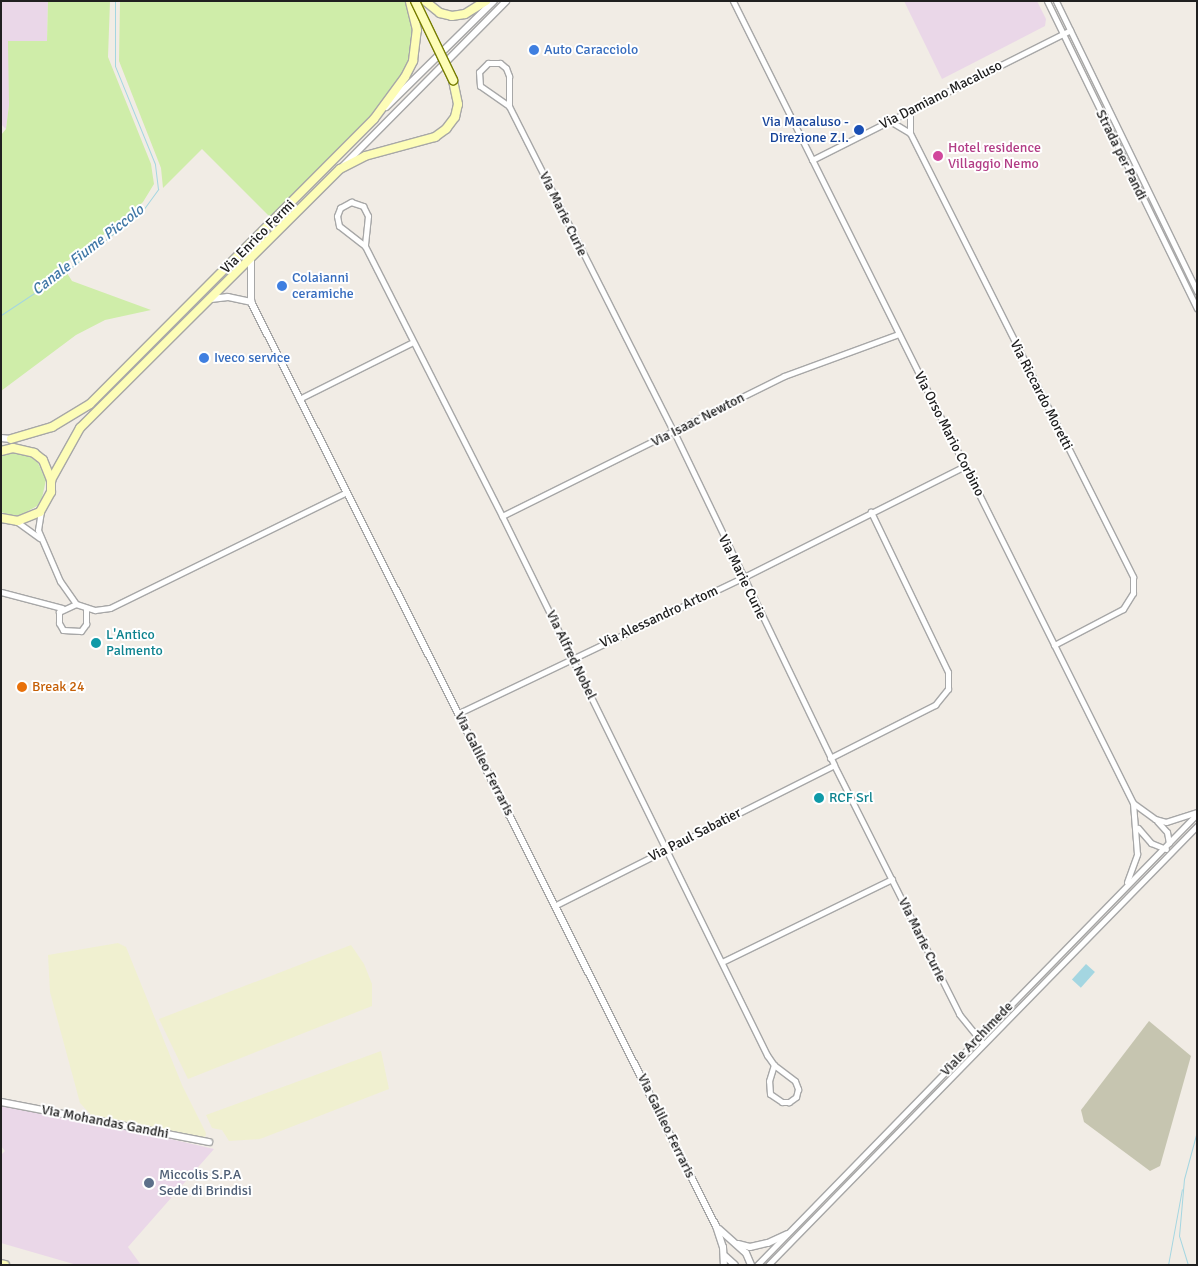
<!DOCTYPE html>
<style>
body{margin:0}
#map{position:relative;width:1198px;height:1266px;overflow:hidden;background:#f1ece5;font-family:Signika,sans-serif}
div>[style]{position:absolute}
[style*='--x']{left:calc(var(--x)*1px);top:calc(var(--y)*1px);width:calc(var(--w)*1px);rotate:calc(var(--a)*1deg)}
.industrial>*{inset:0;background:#ead7e8}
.construction>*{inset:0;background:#c6c5b0}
.farmland>*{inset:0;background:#f0f0d0}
.grass>*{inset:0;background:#cfeda9}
.water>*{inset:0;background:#a4d6e1;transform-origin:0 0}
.stream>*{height:1px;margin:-0.5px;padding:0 0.5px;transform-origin:0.5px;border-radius:0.5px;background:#a4d6e1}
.roads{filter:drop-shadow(1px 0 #a7a7a7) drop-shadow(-1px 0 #a7a7a7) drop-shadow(0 1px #a7a7a7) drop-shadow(0 -1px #a7a7a7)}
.minor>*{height:5px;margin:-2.5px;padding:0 2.5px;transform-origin:2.5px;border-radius:2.5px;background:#fff}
.tertiary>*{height:6px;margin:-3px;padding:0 3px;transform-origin:3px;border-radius:3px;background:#fff}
.secondary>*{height:8px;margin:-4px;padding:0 4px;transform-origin:4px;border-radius:4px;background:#fdfdb7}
.bridges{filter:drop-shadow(1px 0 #777d00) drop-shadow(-1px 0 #777d00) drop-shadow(0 1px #777d00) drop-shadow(0 -1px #777d00)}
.secondary-bridge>*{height:8px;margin:-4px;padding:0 4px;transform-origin:4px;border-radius:4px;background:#fdfdb7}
.dots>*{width:14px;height:14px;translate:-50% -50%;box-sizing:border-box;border:2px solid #fff;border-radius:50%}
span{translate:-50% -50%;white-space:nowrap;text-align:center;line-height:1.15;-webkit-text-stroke:4px #fff;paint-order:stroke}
.shop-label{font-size:14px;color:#366cbe}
.left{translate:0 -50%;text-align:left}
.street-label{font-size:14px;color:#202020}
.transit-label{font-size:14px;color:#164399}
.right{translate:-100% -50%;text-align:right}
.hotel-label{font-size:14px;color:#b23c85}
.culture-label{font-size:14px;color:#0d838f}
.food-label{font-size:14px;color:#c56008}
.service-label{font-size:14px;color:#4e5e75}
.water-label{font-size:15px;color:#4178a6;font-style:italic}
.frame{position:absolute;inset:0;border:2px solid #202020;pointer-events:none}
</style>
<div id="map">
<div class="industrial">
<i style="clip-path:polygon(1px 1px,48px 1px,47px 41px,9px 105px,6px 129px,1px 124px)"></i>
<i style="clip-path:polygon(904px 1px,1037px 1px,1046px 19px,1045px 26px,942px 79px)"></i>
<i style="clip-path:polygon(7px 1105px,153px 1135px,214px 1149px,128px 1247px,141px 1265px,77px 1265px,1px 1243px,1px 1155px,5px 1151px,1px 1146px,1px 1106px)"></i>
</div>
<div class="construction">
<i style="clip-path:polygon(1149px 1021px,1191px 1056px,1160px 1166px,1150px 1171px,1084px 1122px,1081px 1110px)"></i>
</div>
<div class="farmland">
<i style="clip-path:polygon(118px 943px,126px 947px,182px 1085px,206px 1133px,205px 1138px,93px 1117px,80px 1103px,50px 992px,48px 955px)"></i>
<i style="clip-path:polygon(351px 945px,364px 964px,372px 984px,372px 1006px,188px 1079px,159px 1019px)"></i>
<i style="clip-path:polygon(381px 1051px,389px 1089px,260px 1139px,229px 1141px,222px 1130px,212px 1128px,206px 1115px)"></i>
</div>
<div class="grass">
<i style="clip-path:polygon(48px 1px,110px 1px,108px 57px,151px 164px,154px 184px,143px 202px,125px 219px,62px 265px,72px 281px,151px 310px,105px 320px,76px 335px,1px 391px,1px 135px,6px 129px,9px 105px,8px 41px,47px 41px)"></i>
<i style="clip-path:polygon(120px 1px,408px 1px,416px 30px,410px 62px,395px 87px,363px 124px,270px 217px,202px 149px,163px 188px,161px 168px,119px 61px)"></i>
<i style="clip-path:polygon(12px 452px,31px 457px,38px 463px,46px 480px,42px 498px,37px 506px,21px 515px,11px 515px,1px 512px,1px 455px)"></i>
</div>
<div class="water">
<i style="left:1086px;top:964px;width:12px;height:21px;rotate:42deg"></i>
</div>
<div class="stream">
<i style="--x:1;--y:315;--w:74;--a:-33.5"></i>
<i style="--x:63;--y:274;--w:102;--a:-38.7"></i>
<i style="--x:143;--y:210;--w:26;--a:-54"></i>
<i style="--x:158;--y:189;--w:25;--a:-97"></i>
<i style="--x:155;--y:164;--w:106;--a:-112.2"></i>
<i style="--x:115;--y:66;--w:65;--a:-90"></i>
<i style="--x:1168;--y:1265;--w:77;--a:-79.6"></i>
<i style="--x:1188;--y:1265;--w:30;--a:-107"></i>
<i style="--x:1179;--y:1236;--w:57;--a:-85"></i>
<i style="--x:1184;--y:1179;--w:50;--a:-74.8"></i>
</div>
<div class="roads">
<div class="minor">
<i style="--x:733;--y:1;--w:896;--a:63.49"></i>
<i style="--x:1133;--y:803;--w:27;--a:36"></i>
<i style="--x:1155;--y:819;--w:11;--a:15"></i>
<i style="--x:1166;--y:822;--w:33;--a:-18"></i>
<i style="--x:1047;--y:1;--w:342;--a:64"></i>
<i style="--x:1056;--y:1;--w:323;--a:64.1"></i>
<i style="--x:509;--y:106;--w:35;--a:-145"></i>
<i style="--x:480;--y:86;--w:14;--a:-94"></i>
<i style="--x:479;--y:72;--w:13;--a:-45"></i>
<i style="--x:488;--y:63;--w:12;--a:0"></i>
<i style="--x:500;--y:63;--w:8;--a:40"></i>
<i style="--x:506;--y:68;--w:9;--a:69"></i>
<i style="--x:509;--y:76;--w:30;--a:90"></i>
<i style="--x:509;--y:106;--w:365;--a:63.2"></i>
<i style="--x:674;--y:432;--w:369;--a:64.3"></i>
<i style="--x:834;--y:765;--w:279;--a:63.3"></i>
<i style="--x:959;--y:1014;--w:38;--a:51"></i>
<i style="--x:910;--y:111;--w:22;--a:90"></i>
<i style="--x:910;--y:133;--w:497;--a:63.3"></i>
<i style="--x:1133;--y:577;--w:16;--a:90"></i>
<i style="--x:1133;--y:593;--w:19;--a:122"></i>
<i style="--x:1123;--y:609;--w:78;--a:152.4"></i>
<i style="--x:890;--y:121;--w:23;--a:31"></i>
<i style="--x:812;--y:160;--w:289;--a:-26.7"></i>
<i style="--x:365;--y:246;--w:33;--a:-142"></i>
<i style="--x:339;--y:226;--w:10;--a:-101"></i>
<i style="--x:337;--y:216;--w:9;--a:-69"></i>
<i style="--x:340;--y:208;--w:13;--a:-29"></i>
<i style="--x:351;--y:202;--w:13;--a:18"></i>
<i style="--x:363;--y:206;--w:11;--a:63"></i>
<i style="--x:368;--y:216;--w:30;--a:96"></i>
<i style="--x:365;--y:246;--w:303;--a:63.1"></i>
<i style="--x:502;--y:516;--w:601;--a:63.82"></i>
<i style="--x:767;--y:1055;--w:12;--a:55"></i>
<i style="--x:774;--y:1065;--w:26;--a:37"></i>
<i style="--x:795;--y:1081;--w:9;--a:69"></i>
<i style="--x:798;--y:1089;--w:8;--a:104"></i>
<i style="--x:796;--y:1097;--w:9;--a:144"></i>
<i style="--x:789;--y:1102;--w:7;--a:180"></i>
<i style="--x:782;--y:1102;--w:14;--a:-146"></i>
<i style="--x:770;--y:1094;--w:13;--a:-94"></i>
<i style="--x:769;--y:1081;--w:17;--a:-73"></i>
<i style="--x:299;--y:399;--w:125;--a:-26.6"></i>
<i style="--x:41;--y:511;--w:19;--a:99"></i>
<i style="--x:38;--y:530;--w:56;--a:66.7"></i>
<i style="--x:60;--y:581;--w:28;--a:55"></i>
<i style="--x:76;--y:604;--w:20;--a:18"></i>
<i style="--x:95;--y:610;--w:15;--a:-8"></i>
<i style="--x:110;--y:608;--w:262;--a:-26.1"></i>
<i style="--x:502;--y:516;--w:315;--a:-26.4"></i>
<i style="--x:784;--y:376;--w:122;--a:-20.1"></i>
<i style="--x:16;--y:521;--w:29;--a:36"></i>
<i style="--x:1;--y:592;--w:63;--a:14.7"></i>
<i style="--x:76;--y:604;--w:19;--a:155"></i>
<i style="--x:59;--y:612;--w:11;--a:90"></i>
<i style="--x:59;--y:623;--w:8;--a:60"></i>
<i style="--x:63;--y:630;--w:18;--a:3"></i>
<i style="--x:81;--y:631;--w:9;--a:-54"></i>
<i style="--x:86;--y:624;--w:15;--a:-90"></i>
<i style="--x:459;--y:713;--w:314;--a:-25.5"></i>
<i style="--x:742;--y:578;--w:250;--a:-26.7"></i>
<i style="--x:830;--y:758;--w:118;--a:-26.8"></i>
<i style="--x:935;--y:705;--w:21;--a:-51"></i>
<i style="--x:948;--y:689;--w:17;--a:-90"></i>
<i style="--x:948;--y:672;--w:178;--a:-115.7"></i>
<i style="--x:1157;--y:821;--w:15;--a:48"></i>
<i style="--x:1167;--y:832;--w:11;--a:80"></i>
<i style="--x:1138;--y:828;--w:20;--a:49"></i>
<i style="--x:1151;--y:843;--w:16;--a:22"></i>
<i style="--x:1127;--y:882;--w:30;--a:-70"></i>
<i style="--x:1137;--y:854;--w:51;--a:-94.5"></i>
<i style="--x:556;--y:905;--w:311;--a:-26.7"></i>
<i style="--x:724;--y:961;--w:187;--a:-26"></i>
<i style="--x:757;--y:1265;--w:630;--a:-45.71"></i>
<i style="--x:768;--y:1265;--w:614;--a:-45.66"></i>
</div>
<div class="tertiary">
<i style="--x:386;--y:107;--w:151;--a:-44.5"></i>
<i style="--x:343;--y:166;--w:232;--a:-45.3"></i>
<i style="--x:251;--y:259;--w:43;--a:90"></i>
<i style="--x:251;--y:302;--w:1034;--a:63.29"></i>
<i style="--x:716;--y:1226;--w:22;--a:72"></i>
<i style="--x:723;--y:1247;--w:18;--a:87"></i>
<i style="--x:211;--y:299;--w:17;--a:-7"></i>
<i style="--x:228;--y:297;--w:24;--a:12"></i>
<i style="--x:1;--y:438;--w:10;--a:6"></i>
<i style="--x:1;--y:1102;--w:212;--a:10.9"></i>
<i style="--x:719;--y:1229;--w:36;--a:42"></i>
<i style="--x:746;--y:1253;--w:13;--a:67"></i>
<i style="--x:738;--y:1244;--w:12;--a:14"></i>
<i style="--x:750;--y:1247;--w:18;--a:-13"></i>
<i style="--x:768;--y:1243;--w:21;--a:-25"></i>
<i style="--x:725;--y:1256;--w:13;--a:42"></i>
</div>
<div class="secondary">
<i style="--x:425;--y:1;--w:19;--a:39"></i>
<i style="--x:440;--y:13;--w:12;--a:14"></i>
<i style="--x:452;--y:16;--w:13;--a:-9"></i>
<i style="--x:465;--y:14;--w:25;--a:-32"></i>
<i style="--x:11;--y:439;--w:43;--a:-16.3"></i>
<i style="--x:52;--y:427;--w:44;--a:-31.2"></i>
<i style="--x:90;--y:404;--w:402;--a:-45.1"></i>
<i style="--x:374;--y:119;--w:52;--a:-53.6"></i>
<i style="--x:405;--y:77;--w:18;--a:-63"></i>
<i style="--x:413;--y:61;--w:31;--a:-83"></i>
<i style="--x:417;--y:30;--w:30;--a:-104"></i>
<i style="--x:1;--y:451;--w:12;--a:-14"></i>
<i style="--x:13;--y:448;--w:22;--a:13"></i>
<i style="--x:34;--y:453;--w:11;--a:38"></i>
<i style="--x:43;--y:460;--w:22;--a:68"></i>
<i style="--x:51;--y:480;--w:12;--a:90"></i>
<i style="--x:51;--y:492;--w:23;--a:119"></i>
<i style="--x:40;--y:512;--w:24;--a:158"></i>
<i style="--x:18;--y:521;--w:17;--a:-170"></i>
<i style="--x:51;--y:480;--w:60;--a:-60.9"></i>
<i style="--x:80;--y:428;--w:367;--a:-44.9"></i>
<i style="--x:340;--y:169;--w:28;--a:-27"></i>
<i style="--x:365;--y:156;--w:73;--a:-15.2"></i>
<i style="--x:435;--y:137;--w:14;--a:-36"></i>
<i style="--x:446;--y:129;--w:15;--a:-53"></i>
<i style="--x:455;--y:117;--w:13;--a:-77"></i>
<i style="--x:458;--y:104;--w:25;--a:-102"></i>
<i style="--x:1;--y:1264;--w:4;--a:14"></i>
</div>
</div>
<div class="bridges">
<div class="secondary-bridge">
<i style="--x:415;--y:1;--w:88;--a:64.3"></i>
</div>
</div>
<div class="dots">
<i style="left:534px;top:50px;background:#3f7fe0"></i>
<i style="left:859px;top:130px;background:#1a4fb4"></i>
<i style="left:938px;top:156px;background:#d1479c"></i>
<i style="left:282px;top:286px;background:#3f7fe0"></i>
<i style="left:204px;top:358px;background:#3f7fe0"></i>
<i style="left:96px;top:643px;background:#0f9aa8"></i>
<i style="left:22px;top:687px;background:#e8710a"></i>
<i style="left:819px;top:798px;background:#0f9aa8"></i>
<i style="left:149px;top:1183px;background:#5c6f8a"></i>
</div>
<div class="shop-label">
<span class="left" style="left:544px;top:50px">Auto Caracciolo</span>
<span class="left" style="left:292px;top:286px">Colaianni<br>ceramiche</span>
<span class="left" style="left:214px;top:358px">Iveco service</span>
</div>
<div class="street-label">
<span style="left:941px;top:95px;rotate:-27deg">Via Damiano Macaluso</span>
<span style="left:1121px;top:155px;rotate:64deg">Strada per Pandi</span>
<span style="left:563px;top:214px;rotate:64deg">Via Marie Curie</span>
<span style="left:258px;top:237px;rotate:-45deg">Via Enrico Fermi</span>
<span style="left:1041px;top:395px;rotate:63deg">Via Riccardo Moretti</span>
<span style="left:698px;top:420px;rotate:-27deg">Via Isaac Newton</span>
<span style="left:949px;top:434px;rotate:63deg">Via Orso Mario Corbino</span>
<span style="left:742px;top:577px;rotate:64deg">Via Marie Curie</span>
<span style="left:659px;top:617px;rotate:-25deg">Via Alessandro Artom</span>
<span style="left:571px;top:655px;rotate:64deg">Via Alfred Nobel</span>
<span style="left:484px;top:764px;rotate:63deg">Via Galileo Ferraris</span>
<span style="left:695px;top:835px;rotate:-27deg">Via Paul Sabatier</span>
<span style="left:922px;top:940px;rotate:64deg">Via Marie Curie</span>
<span style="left:977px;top:1039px;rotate:-46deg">Viale Archimede</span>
<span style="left:105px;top:1122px;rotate:11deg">Via Mohandas Gandhi</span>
<span style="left:666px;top:1126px;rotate:64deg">Via Galileo Ferraris</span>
</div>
<div class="transit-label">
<span class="right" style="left:849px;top:130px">Via Macaluso -<br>Direzione Z.I.</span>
</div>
<div class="hotel-label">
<span class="left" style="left:948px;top:156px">Hotel residence<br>Villaggio Nemo</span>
</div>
<div class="culture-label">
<span class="left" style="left:106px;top:643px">L'Antico<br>Palmento</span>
<span class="left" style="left:829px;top:798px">RCF Srl</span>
</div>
<div class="food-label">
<span class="left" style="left:32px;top:687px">Break 24</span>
</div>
<div class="service-label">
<span class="left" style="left:159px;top:1183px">Miccolis S.P.A<br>Sede di Brindisi</span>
</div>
<div class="water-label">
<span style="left:88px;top:250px;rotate:-38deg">Canale Fiume Piccolo</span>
</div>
<div class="frame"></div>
</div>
